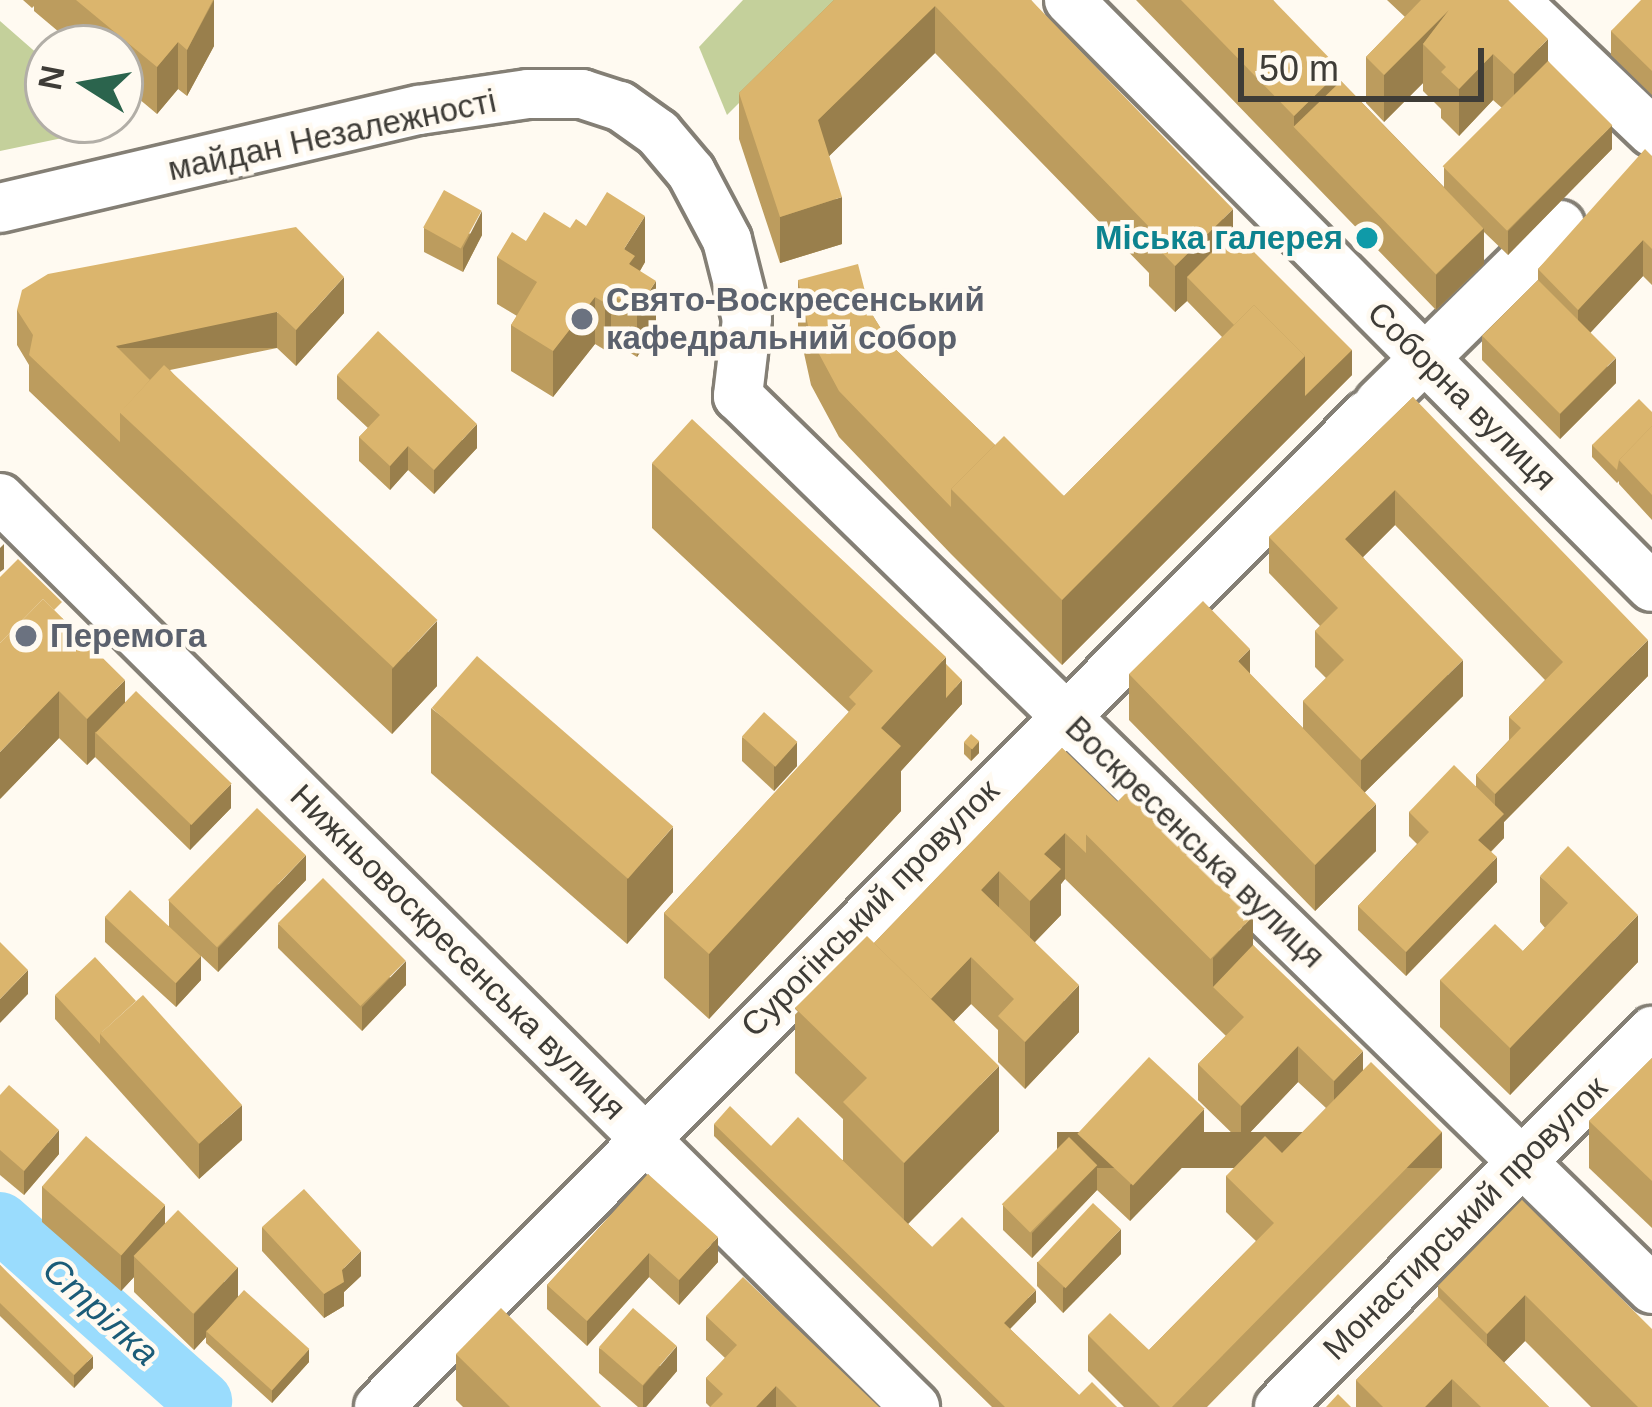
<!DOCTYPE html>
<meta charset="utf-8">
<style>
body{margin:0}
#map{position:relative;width:1652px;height:1407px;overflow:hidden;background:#fffaf1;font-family:Arial,sans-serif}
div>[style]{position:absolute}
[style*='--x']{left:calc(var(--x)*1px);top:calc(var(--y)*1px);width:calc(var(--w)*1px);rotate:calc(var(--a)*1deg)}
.green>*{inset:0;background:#c4d09b}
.river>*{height:60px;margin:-30px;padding:0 30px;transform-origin:30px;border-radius:30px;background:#9adcfd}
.roads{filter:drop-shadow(3px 0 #847f75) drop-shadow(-3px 0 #847f75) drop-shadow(0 3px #847f75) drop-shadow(0 -3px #847f75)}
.minor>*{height:48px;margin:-24px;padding:0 24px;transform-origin:24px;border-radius:24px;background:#fff}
.wall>*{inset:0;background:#bc9c5e}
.shaded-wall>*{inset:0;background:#997f4c;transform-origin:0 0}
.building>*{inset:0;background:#dbb56d;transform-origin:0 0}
.dots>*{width:33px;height:33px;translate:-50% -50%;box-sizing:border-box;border:6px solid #fffaf1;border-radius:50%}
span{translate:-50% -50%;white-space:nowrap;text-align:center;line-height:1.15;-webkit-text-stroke:9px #fffaf1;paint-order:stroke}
.street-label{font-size:33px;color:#3e3c37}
.culture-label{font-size:33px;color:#0d838f;font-weight:700}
.right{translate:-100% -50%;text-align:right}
.worship-label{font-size:33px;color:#5b616d;font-weight:700}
.left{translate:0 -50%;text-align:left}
.water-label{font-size:36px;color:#1b5c78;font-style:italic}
.north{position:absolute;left:24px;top:24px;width:120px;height:120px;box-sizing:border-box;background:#fffaf1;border:3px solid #b2aea7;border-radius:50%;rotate:281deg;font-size:33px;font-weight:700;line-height:48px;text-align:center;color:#3e3c37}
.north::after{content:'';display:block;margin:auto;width:42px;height:54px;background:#2b644d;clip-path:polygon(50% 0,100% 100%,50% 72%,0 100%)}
.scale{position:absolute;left:1238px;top:48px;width:246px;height:54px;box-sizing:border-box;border:6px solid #3e3c37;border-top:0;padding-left:15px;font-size:36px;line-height:42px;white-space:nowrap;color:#3e3c37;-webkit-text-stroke:9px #fffaf1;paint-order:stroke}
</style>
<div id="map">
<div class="green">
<i style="clip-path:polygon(743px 0,842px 0,727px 115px,699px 47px)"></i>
<i style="clip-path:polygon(0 21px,48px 63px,48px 120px,120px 126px,0 151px)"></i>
</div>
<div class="river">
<i style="--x:0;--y:1222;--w:270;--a:41.5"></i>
</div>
<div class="roads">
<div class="minor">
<i style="--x:1069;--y:0;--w:827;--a:45.2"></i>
<i style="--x:1514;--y:0;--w:191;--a:43.7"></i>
<i style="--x:0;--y:208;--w:430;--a:-13.2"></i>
<i style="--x:419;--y:110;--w:110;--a:-8.4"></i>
<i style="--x:528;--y:94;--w:54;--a:0"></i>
<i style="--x:582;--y:94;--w:40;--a:18"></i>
<i style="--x:620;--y:106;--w:47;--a:35.4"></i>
<i style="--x:658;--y:133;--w:51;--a:49.8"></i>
<i style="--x:691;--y:172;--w:77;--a:62.1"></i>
<i style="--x:727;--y:240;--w:81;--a:75.8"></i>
<i style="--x:747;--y:319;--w:78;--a:96.7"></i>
<i style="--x:738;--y:396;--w:1278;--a:44.33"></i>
<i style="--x:1379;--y:403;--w:254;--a:-44.5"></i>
<i style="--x:0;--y:498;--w:1290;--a:44.81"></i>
<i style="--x:379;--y:1407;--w:1400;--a:-45.12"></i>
<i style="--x:1279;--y:1407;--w:530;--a:-45.23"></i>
</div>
</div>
<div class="wall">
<i style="clip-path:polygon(23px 0,214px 0,214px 46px,187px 96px,178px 89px,157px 114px,120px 83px,120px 48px,78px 48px,34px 11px,34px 6px,32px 8px)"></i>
<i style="clip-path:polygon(834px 0,1031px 0,1233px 231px,1352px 375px,1062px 665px,951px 554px,839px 437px,811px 385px,798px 326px,798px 280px,870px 311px,891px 345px,995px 445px,1064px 496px,1222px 337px,1187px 301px,1175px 312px,1149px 286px,1149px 273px,935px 53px,829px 156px,842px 244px,780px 263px,739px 139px,739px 93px)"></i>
<i style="clip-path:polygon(1136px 0,1273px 0,1341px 81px,1444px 187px,1444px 168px,1502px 108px,1493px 100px,1459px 136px,1441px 118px,1441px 109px,1423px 91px,1423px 83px,1384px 122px,1366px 103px,1366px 57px,1405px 17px,1387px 0,1508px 0,1548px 61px,1612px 149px,1508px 255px,1484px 232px,1484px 264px,1436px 310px)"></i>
<i style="clip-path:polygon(1652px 0,1652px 95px,1611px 55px,1611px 31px)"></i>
<i style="clip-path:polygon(1652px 156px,1652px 285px,1643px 276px,1590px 333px,1616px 383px,1560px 439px,1482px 360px,1482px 336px,1538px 280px,1538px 269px)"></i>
<i style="clip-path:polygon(424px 228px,482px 235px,463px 272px,424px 252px)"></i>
<i style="clip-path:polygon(570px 228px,645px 262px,640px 271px,656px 327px,637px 357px,611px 341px,605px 350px,595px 344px,553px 397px,511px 371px,511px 325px,517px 316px,497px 304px,497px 257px,526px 241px)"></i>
<i style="clip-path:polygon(17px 310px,344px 313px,296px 366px,277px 348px,170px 370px,437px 686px,392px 734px,120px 478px,29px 391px,29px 365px,17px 345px)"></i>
<i style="clip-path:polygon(337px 375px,477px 448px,434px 494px,408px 470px,390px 490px,359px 461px,359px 437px,368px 428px,337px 399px)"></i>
<i style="clip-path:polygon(1413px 397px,1648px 676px,1504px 822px,1504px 838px,1491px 852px,1497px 882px,1406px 976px,1358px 930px,1358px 906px,1417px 844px,1409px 836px,1409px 812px,1476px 786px,1476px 775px,1509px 740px,1509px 717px,1545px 680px,1395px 525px,1363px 557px,1463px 696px,1365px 792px,1376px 851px,1315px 911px,1129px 720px,1129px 674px,1250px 674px,1303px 728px,1303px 701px,1326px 678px,1315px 667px,1315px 631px,1320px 626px,1269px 573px,1269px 537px)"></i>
<i style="clip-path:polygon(1652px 412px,1652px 520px,1619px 484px,1619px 481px,1617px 483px,1592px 457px,1592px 445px)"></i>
<i style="clip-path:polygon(652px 463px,946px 664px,962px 704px,901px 771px,901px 811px,709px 1019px,664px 978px,664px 913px,849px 712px,652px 528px)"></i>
<i style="clip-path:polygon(62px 618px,125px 702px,231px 808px,190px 850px,95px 757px,87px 765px,59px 738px,0 799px)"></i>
<i style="clip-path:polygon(431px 708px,673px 892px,627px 944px,431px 773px)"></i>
<i style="clip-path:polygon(742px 737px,797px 766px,774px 791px,742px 761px)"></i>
<i style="clip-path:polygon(964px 742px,979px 753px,971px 761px,964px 754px)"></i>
<i style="clip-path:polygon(1062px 748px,1253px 945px,1363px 1070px,1442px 1168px,1207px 1407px,1124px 1407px,1088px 1371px,1088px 1335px,1149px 1350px,1256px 1241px,1226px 1212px,1226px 1176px,1282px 1153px,1326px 1108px,1298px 1082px,1241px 1142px,1198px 1100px,1198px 1064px,1226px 1036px,1065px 879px,1061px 884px,1061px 915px,1035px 942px,1079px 1032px,1025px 1089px,998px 1062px,998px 1030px,971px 1004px,954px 1021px,999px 1131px,908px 1224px,932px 1247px,1036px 1302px,1010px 1329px,1079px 1395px,1117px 1407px,992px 1407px,714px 1136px,714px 1124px,771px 1146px,843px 1160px,843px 1119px,795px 1073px,795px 1008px,874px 943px)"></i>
<i style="clip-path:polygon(1540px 876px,1638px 962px,1510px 1095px,1440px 1027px,1440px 980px,1523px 951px,1545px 928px,1540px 922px)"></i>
<i style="clip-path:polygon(306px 880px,218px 972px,201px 956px,201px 980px,176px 1007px,105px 942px,105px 917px,169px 926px,169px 901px)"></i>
<i style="clip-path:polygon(278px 924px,406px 985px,362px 1031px,278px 948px)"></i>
<i style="clip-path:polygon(55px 995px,242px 1140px,199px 1179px,55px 1019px)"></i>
<i style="clip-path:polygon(1652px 1058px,1652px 1228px,1589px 1168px,1589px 1121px)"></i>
<i style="clip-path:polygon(0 1095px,59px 1154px,24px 1195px,0 1175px)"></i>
<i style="clip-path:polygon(1076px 1133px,1204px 1145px,1130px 1221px,1097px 1190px,1032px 1258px,1003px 1230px,1003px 1205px,1076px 1144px)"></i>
<i style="clip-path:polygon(648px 1174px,718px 1262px,679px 1305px,649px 1277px,587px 1346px,547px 1309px,547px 1285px)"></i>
<i style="clip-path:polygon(42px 1186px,165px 1223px,238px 1296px,309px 1362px,272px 1403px,206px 1343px,206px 1337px,194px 1350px,134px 1292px,134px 1277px,121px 1291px,42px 1222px)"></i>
<i style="clip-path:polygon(1522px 1200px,1652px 1407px,1591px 1407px,1525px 1341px,1504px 1362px,1549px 1407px,1356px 1407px,1356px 1380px,1438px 1297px,1438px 1286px)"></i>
<i style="clip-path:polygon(262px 1227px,361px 1276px,344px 1292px,344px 1306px,324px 1318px,262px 1251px)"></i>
<i style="clip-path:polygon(1121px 1254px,1063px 1313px,1037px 1286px,1037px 1262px)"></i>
<i style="clip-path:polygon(0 1265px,93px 1368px,74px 1388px,0 1316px)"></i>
<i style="clip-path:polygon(706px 1316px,879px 1407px,710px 1407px,706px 1403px,706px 1378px,725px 1358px,706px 1340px)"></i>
<i style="clip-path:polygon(599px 1348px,677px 1371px,646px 1407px,638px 1407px,599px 1373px)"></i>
<i style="clip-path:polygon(456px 1354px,601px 1407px,463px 1407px,456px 1400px)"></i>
</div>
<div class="shaded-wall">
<i style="clip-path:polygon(214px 0,214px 46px,187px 96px,187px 50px)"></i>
<i style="clip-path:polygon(935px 6px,935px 53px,818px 167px,818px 120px)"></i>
<i style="clip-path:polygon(1449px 10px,1423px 44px,1423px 83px,1384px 122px,1384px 75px)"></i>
<i style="clip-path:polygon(1548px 39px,1548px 86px,1514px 120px,1514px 74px)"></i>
<i style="clip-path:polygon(178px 42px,178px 89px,157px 114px,157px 67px)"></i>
<i style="clip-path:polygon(1493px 54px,1493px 100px,1459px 136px,1459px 89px)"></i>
<i style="clip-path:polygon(1341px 70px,1341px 117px,1294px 127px,1294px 116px)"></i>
<i style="clip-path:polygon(1612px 125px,1612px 149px,1508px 255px,1508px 231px)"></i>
<i style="clip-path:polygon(842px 197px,842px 244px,780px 263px,780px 217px)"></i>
<i style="clip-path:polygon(1233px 209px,1233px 256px,1187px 277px,1187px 301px,1175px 312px,1175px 266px)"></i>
<i style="clip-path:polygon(482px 211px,482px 235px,463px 272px,463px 248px)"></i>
<i style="clip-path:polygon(645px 216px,645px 262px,635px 279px,624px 249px)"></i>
<i style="clip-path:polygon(1484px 228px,1484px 264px,1436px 310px,1436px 275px)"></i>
<i style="clip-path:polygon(1643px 240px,1643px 276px,1578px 346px,1578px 310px)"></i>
<i style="clip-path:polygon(344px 277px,344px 313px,296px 366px,296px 330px)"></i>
<i style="clip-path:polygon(656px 281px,656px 327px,637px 357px,637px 310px)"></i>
<i style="clip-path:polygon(611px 294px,611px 341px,605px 350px,605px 303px)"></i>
<i style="clip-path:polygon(595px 297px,595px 344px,553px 397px,553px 351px)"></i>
<i style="left:277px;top:312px;width:36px;height:165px;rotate:90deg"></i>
<i style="clip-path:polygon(1352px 350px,1352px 375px,1062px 665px,1062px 600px,1305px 356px)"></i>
<i style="clip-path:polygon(1616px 358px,1616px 383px,1560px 439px,1560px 414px)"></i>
<i style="clip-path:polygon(477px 424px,477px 448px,434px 494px,434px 470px)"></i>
<i style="clip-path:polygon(408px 446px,408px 470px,390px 490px,390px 466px)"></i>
<i style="clip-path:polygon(1395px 490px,1395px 525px,1345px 575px,1345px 539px)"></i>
<i style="clip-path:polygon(4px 544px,4px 569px,0 572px,0 548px)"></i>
<i style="clip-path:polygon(437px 621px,437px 686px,392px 734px,392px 669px)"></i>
<i style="clip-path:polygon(1648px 640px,1648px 676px,1504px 822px,1504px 838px,1478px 864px,1478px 840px,1495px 823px,1495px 794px)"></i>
<i style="clip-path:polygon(1250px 649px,1250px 696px,1238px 661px)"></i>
<i style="clip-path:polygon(946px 657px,946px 698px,962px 680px,962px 704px,901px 771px,901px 811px,709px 1019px,709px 954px,881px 728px)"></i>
<i style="clip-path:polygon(1463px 660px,1463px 696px,1361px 796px,1361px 760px)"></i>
<i style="clip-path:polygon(125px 680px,125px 726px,95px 732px,95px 757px,87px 765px,87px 719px)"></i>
<i style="clip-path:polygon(59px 691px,59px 738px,0 799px,0 752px)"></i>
<i style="clip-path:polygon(979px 741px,979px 753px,971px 761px,971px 749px)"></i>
<i style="clip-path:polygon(797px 742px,797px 766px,774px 791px,774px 767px)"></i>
<i style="clip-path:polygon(231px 784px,231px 808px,190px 850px,190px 825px)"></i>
<i style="clip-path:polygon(1376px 804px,1376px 851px,1315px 911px,1315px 865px)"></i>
<i style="clip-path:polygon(673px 827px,673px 892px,627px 944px,627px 879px)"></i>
<i style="clip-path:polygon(1065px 833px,1065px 879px,1061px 884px,1061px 915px,1030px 947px,1030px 901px,1044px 854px)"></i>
<i style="clip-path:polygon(306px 855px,306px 880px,218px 972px,218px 948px)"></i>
<i style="clip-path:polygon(1497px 857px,1497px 882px,1406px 976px,1406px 952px)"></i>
<i style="clip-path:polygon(999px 871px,999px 918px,981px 890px)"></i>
<i style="clip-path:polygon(1638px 915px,1638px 962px,1510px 1095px,1510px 1048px)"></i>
<i style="clip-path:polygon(1253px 916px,1253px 980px,1213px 987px,1213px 958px)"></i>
<i style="clip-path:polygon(201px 956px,201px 980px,176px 1007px,176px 983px)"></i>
<i style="clip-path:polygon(971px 957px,971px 1004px,926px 1050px,926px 1003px)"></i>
<i style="clip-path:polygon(406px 961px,406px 985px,362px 1031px,362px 1007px)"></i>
<i style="clip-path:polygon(28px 970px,28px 994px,0 1023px,0 999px)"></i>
<i style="clip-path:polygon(1079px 985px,1079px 1032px,1025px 1089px,1025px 1042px)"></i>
<i style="clip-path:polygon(1298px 1046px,1298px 1082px,1241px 1142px,1241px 1106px)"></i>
<i style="clip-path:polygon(1363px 1051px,1363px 1087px,1334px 1117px,1334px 1081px)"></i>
<i style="clip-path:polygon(999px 1066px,999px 1131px,904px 1228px,904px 1163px)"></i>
<i style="clip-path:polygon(242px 1105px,242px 1140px,199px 1179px,199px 1144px)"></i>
<i style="clip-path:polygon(1204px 1109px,1204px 1145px,1130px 1221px,1130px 1185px)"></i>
<i style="clip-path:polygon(59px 1130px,59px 1154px,24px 1195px,24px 1171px)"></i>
<i style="left:1442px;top:1132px;width:36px;height:385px;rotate:90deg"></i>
<i style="clip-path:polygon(1097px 1165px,1097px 1190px,1032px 1258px,1032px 1233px)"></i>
<i style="clip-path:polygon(165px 1205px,165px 1241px,134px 1257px,134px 1277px,121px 1291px,121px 1255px)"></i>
<i style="clip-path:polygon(1121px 1229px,1121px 1254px,1063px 1313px,1063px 1288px)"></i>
<i style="clip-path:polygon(718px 1237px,718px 1262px,679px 1305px,679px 1280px)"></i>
<i style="clip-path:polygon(361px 1251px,361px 1276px,344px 1292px,344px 1306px,324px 1318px,324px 1294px,342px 1270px)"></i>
<i style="clip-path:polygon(649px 1253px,649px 1277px,587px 1346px,587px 1321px)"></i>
<i style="clip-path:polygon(238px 1267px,238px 1303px,206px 1331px,206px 1337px,194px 1350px,194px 1314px)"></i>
<i style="clip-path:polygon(1036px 1290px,1036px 1302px,1004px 1335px,1004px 1323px)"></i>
<i style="clip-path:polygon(1525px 1295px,1525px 1341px,1487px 1380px,1487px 1334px)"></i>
<i style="clip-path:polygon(677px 1346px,677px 1371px,646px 1407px,643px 1407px,643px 1386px)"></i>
<i style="clip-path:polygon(309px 1349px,309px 1362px,272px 1403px,272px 1390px)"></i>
<i style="clip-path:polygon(93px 1356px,93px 1368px,74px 1388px,74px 1375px)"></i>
<i style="clip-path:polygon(1452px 1379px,1452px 1407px,1425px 1407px)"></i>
<i style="clip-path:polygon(776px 1386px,776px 1407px,756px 1407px)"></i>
</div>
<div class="building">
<i style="clip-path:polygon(76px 0,213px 0,187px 50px,178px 42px,157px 67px)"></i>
<i style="clip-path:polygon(834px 0,1031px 0,1233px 209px,1175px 266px,1149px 239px,1155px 233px,935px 6px,818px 120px,842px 197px,780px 217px,739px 93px)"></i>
<i style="clip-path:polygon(1181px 0,1273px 0,1341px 70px,1294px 116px)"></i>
<i style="clip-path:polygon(1421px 0,1508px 0,1548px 39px,1514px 74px,1493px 54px,1459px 89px,1441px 72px,1446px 67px,1423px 44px,1449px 10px,1384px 75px,1366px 57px)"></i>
<i style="clip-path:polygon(1641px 0,1652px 0,1652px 71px,1611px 31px)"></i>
<i style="left:1548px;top:61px;width:91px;height:149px;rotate:45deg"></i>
<i style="left:1341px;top:81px;width:205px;height:66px;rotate:46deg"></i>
<i style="clip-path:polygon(1645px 149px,1652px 156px,1652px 249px,1643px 240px,1578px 310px,1538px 269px)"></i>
<i style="left:444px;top:190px;width:43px;height:43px;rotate:29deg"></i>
<i style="clip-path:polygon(607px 192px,645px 216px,624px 249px,635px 256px,629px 264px,656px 281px,637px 310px,611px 294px,605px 303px,595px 297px,553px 351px,511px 325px,537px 282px,497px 257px,512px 232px,526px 241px,544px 212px,570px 228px,576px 219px,586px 226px)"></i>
<i style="clip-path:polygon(296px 227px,344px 277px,296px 330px,277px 312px,116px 346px,150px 380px,120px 413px,120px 442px,29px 355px,33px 335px,17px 310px,22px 290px,48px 274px)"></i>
<i style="clip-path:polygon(1233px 231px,1352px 350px,1305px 396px,1305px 356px,1254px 305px,1234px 325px,1187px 277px)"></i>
<i style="clip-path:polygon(858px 264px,870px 311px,891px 345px,995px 445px,951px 489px,951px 507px,839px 391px,811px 339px,798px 280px)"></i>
<i style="left:1538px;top:280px;width:110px;height:79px;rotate:45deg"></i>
<i style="clip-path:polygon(1254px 305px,1305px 356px,1062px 600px,951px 489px,1004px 436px,1064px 496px)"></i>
<i style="clip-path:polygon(378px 331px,477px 424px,434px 470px,408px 446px,390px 466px,359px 437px,380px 415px,337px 375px)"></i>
<i style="left:164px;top:365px;width:374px;height:65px;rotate:43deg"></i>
<i style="clip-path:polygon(1413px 397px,1648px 640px,1495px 794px,1476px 775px,1521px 728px,1509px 717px,1563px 662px,1395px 490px,1345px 539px,1463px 660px,1361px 760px,1303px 701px,1344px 660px,1315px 631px,1338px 608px,1269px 537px)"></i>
<i style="clip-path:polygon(1639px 399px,1652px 412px,1652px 426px,1619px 460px,1617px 470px,1592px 445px)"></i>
<i style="clip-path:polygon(692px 419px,946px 657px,881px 728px,901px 746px,709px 954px,664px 913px,856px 704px,849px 697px,873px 671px,652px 463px)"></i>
<i style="clip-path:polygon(1652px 426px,1652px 495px,1619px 460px)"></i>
<i style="clip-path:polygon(18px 559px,62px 602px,54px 610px,43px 599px,0 643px,0 577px)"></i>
<i style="clip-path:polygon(43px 599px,125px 680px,87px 719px,59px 691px,0 752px,0 643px)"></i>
<i style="clip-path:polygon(1203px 601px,1250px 649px,1238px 661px,1376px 804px,1315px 865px,1129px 674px)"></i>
<i style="left:477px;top:656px;width:260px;height:69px;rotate:41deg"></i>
<i style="clip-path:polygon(946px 664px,962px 680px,946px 698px)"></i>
<i style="left:136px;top:691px;width:133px;height:58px;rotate:44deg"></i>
<i style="left:764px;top:712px;width:45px;height:33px;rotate:42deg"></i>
<i style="left:971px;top:734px;width:11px;height:11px;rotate:41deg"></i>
<i style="clip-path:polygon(1062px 748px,1118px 802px,1086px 834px,1086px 853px,1065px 833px,1044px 854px,1061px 869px,1030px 901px,999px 871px,981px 890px,1079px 985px,1025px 1042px,998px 1016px,1014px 999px,971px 957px,931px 999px,874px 943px)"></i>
<i style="clip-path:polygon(1454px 765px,1504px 814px,1478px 840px,1497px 857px,1406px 952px,1358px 906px,1429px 832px,1409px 812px)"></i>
<i style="left:1127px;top:792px;width:177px;height:59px;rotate:45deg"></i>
<i style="left:257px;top:808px;width:68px;height:128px;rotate:44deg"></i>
<i style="clip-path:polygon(1568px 846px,1638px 915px,1510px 1048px,1440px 980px,1495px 924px,1523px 951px,1568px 903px,1540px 876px)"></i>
<i style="left:323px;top:878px;width:117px;height:64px;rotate:45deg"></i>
<i style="left:130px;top:890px;width:97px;height:37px;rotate:43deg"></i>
<i style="clip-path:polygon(867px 936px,999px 1066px,904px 1163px,843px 1102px,867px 1078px,795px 1008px)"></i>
<i style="clip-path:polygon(0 942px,28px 970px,0 999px)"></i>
<i style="clip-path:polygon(1253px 945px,1363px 1051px,1334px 1081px,1298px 1046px,1241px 1106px,1198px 1064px,1244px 1017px,1213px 987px)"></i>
<i style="clip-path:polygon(95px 957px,136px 1001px,100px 1034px,100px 1044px,55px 995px)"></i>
<i style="left:143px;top:995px;width:148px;height:58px;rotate:48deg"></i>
<i style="left:1149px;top:1057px;width:76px;height:105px;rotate:43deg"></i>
<i style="clip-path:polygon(1652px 1058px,1652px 1181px,1589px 1121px)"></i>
<i style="clip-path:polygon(1371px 1062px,1442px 1132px,1172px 1407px,1160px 1407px,1088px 1335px,1110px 1313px,1149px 1350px,1274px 1223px,1226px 1176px,1265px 1136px,1282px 1153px)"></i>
<i style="clip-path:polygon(9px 1085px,59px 1130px,24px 1171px,0 1150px,0 1095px)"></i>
<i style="clip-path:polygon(730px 1106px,771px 1146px,798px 1117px,932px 1247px,962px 1217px,1036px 1290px,1004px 1323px,1079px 1395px,1092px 1382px,1117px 1407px,1005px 1407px,714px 1124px)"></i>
<i style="left:86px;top:1136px;width:105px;height:67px;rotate:41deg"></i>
<i style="left:1069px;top:1137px;width:40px;height:95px;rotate:45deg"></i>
<i style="clip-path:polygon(648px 1174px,718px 1237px,679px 1280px,649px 1253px,587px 1321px,547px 1285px)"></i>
<i style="clip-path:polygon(304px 1189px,361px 1251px,342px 1270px,344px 1282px,324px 1294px,262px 1227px)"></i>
<i style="clip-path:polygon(1522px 1200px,1652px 1329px,1652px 1407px,1638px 1407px,1525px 1295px,1487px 1334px,1438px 1286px)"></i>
<i style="left:1093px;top:1203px;width:38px;height:81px;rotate:43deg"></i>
<i style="left:178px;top:1210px;width:83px;height:64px;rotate:44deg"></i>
<i style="clip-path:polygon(0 1265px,93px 1356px,74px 1375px,0 1303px)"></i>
<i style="clip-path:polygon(743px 1277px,879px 1407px,797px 1407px,776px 1386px,756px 1407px,710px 1407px,723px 1394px,706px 1378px,737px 1345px,706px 1316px)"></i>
<i style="left:244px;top:1290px;width:88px;height:56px;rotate:42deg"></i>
<i style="clip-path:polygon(1438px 1297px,1549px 1407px,1481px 1407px,1452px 1379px,1425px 1407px,1383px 1407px,1356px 1380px)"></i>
<i style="clip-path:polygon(501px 1308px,601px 1407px,510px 1407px,456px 1354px)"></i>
<i style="left:633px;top:1308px;width:58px;height:52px;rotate:41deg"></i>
<i style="clip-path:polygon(1338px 1394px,1351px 1407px,1326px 1407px)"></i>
</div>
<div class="dots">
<i style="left:1367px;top:238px;background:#0f9aa8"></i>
<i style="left:582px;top:319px;background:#6b7280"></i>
<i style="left:26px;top:636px;background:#6b7280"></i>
</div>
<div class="street-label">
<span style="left:332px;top:135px;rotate:-12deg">майдан Незалежності</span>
<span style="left:1462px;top:396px;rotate:45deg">Соборна вулиця</span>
<span style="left:1195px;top:842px;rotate:44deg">Воскресенська вулиця</span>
<span style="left:870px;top:908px;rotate:-45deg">Сурогінський провулок</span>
<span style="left:458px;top:952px;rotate:45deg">Нижньовоскресенська вулиця</span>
<span style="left:1465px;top:1218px;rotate:-45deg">Монастирський провулок</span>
</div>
<div class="culture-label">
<span class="right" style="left:1343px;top:238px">Міська галерея</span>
</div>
<div class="worship-label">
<span class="left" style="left:606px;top:319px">Свято-Воскресенський<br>кафедральний собор</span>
<span class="left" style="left:50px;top:636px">Перемога</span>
</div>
<div class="water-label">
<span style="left:101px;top:1311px;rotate:42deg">Стрілка</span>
</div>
<div class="north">N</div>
<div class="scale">50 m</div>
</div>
